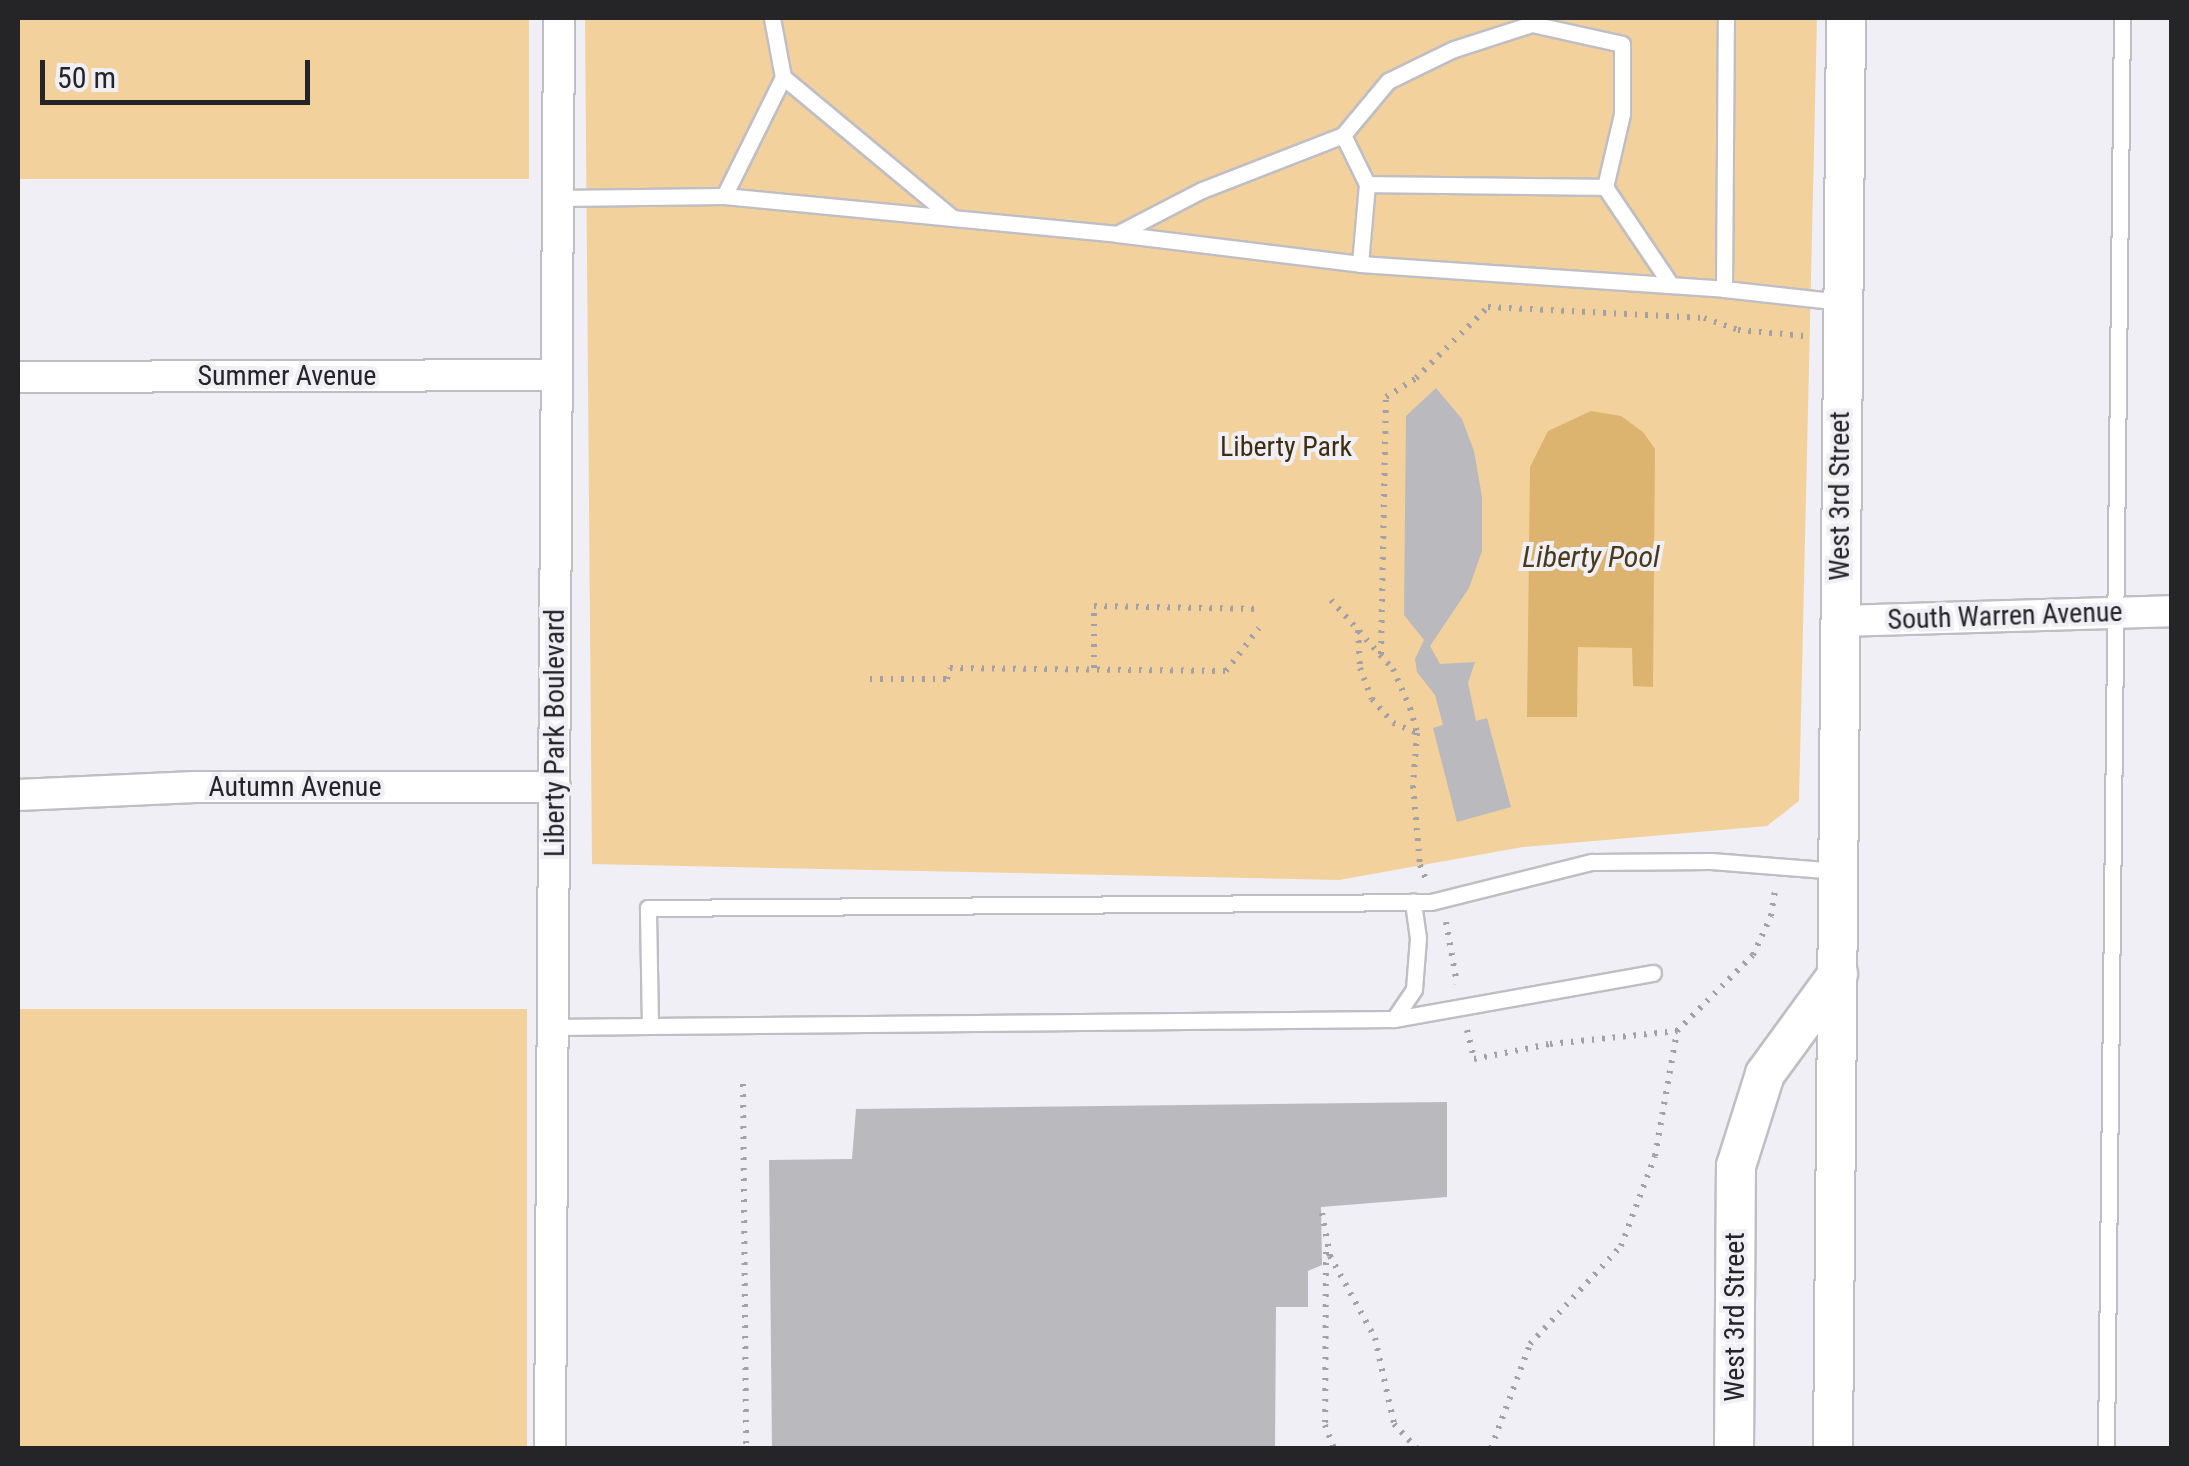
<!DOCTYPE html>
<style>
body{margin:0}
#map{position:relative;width:2189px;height:1466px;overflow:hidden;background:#efeff5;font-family:"Roboto Condensed",sans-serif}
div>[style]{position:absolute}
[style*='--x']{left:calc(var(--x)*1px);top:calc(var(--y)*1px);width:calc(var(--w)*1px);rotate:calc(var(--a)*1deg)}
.green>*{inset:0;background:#f2d19c;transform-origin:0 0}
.water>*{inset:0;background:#dcb46f}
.building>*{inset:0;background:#b9b9be}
.path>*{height:6px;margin-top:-3px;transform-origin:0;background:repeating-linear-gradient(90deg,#a2a2a6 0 2.5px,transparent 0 10.5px)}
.roads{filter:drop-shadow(2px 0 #bfbec4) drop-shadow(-2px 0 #bfbec4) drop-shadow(0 2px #bfbec4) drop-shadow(0 -2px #bfbec4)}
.service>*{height:15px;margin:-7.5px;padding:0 7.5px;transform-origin:7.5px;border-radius:7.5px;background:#fff}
.minor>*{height:30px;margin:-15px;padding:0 15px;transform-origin:15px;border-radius:15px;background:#fff}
.tertiary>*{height:38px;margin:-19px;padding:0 19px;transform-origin:19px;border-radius:19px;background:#fff}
span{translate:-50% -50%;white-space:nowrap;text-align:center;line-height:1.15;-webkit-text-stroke:8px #efeff5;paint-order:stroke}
.street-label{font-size:28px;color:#252527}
.park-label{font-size:28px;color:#3e2d0e}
.water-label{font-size:30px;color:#4a391b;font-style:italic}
.frame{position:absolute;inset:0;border:20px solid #252527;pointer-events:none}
.scale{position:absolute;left:40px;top:60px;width:270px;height:45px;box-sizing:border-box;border:5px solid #252527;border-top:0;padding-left:12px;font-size:30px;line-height:35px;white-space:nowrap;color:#252527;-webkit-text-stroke:8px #efeff5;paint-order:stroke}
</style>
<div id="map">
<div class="green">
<i style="left:18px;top:18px;width:511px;height:161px"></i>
<i style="clip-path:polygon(585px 18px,1817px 18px,1799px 801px,1767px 826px,1523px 847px,1339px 880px,592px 864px)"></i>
<i style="left:18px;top:1009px;width:509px;height:439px"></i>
</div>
<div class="water">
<i style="clip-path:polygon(1591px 411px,1621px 416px,1643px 432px,1655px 449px,1653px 687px,1633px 686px,1632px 648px,1578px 647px,1577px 717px,1527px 717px,1530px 467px,1548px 431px)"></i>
</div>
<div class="building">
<i style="clip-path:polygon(1436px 388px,1462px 419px,1474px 451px,1482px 497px,1482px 551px,1469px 588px,1430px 646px,1440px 664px,1475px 662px,1468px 683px,1476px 721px,1487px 718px,1511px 807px,1457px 822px,1433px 728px,1443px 725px,1435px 695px,1417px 672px,1415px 659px,1424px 640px,1404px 615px,1406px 416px)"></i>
<i style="clip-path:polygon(1447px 1102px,1447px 1197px,1321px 1207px,1322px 1265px,1308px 1271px,1308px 1307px,1276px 1307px,1275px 1448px,772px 1448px,769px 1160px,852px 1159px,856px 1109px)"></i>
</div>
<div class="path">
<i style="--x:1331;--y:600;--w:93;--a:48.1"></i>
<i style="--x:1393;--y:669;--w:43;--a:66.4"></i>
<i style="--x:1410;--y:708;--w:26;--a:74"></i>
<i style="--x:1417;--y:733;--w:53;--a:94.3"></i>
<i style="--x:1413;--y:786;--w:79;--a:84.9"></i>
<i style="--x:1420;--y:865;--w:15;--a:67"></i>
<i style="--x:1358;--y:630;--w:38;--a:87"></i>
<i style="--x:1360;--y:668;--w:33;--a:69"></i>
<i style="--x:1372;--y:699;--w:32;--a:49"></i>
<i style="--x:1393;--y:723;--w:24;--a:22"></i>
<i style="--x:1381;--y:654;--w:257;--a:-88.9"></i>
<i style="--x:1386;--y:397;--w:36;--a:-32"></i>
<i style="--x:1416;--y:378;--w:101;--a:-44.6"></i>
<i style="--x:1488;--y:307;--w:216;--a:2.9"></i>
<i style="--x:1704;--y:318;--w:36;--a:19"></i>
<i style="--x:1738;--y:330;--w:67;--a:5.1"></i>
<i style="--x:1094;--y:668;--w:62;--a:-90"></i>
<i style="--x:1094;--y:606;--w:165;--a:1"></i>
<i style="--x:870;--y:679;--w:77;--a:0"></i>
<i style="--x:947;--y:679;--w:11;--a:-75"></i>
<i style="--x:950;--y:668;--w:276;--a:0.6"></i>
<i style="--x:1226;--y:671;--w:54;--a:-52.5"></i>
<i style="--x:1446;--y:922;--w:63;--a:79.9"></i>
<i style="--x:1467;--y:1030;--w:30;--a:76"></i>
<i style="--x:1474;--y:1059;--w:77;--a:-11.2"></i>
<i style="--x:1550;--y:1044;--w:128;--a:-5.8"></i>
<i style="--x:1677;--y:1031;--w:107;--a:-45"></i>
<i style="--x:1753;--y:955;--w:43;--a:-65.2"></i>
<i style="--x:1771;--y:916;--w:26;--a:-81"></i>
<i style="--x:743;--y:1084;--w:364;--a:89.5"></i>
<i style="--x:1322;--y:1213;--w:44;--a:79.5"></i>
<i style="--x:1330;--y:1256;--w:94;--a:61.2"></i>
<i style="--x:1375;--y:1338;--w:88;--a:77.5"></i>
<i style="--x:1394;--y:1424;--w:33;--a:47"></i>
<i style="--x:1326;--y:1252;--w:173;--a:90.3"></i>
<i style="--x:1325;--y:1425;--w:25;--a:69"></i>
<i style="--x:1491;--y:1448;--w:111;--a:-69.4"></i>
<i style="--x:1530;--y:1344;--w:134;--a:-47.1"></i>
<i style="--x:1621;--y:1246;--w:96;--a:-69.3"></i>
<i style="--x:1655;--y:1156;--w:127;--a:-80"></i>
</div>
<div class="roads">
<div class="service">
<i style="--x:783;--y:77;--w:221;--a:39.7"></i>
<i style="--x:1343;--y:135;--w:55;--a:63.9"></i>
<i style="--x:1367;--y:184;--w:80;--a:95"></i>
<i style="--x:1367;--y:184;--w:238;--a:0.7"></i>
<i style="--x:724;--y:196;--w:133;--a:-63.6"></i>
<i style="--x:783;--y:77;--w:60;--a:-100.6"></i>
<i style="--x:558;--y:198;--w:166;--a:-0.7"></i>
<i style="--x:724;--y:196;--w:395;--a:5.5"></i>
<i style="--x:1117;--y:234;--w:245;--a:7"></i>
<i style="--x:1360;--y:264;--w:365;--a:3.9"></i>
<i style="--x:1724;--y:289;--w:118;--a:6.3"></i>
<i style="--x:1119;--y:233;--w:93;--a:-27.4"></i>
<i style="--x:1202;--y:190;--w:151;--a:-21.3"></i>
<i style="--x:1343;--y:135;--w:70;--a:-50.2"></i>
<i style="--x:1388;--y:81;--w:73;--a:-25.9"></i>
<i style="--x:1454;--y:49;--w:82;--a:-17.8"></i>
<i style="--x:1532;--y:24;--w:92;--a:12.5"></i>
<i style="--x:1622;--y:44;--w:70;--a:90"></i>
<i style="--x:1622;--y:114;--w:75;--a:103.1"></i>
<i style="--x:1605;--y:187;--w:118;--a:56"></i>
<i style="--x:1724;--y:289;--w:271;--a:-89.6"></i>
<i style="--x:1394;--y:1019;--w:36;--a:-56"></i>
<i style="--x:1414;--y:989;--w:51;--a:-85.5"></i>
<i style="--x:1418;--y:938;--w:37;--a:-98"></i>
<i style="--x:650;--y:1026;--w:744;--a:-0.54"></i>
<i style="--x:1394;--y:1019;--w:263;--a:-10.1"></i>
<i style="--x:554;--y:1027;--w:96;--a:-0.6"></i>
<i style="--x:650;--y:1026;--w:118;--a:-91"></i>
<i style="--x:648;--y:908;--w:783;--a:-0.44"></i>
<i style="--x:1431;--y:902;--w:166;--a:-14"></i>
<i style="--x:1592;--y:862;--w:119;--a:-0.5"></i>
<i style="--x:1711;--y:861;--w:127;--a:4.5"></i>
<i style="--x:2106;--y:1448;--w:1430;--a:-89.36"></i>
</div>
<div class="minor">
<i style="--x:18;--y:377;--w:539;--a:-0.21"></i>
<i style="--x:1838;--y:621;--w:334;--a:-1.7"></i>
<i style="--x:18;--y:795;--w:177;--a:-2.6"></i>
<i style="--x:195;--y:787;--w:360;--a:0"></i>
<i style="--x:550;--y:1448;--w:1430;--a:-89.64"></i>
</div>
<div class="tertiary">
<i style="--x:1734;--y:1448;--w:282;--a:-89.6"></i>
<i style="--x:1736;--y:1166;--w:96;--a:-72.5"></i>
<i style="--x:1765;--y:1074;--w:124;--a:-53.9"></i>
<i style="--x:1833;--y:1448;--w:1430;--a:-89.48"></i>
</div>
</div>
<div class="street-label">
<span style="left:287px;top:376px">Summer Avenue</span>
<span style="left:1840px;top:496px;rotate:-90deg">West 3rd Street</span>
<span style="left:2005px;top:616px;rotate:-2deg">South Warren Avenue</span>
<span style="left:555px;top:733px;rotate:-90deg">Liberty Park Boulevard</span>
<span style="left:295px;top:787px">Autumn Avenue</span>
<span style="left:1735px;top:1317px;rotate:-90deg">West 3rd Street</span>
</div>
<div class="park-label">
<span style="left:1286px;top:447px">Liberty Park</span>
</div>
<div class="water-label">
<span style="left:1591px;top:557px">Liberty Pool</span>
</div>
<div class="frame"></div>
<div class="scale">50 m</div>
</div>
